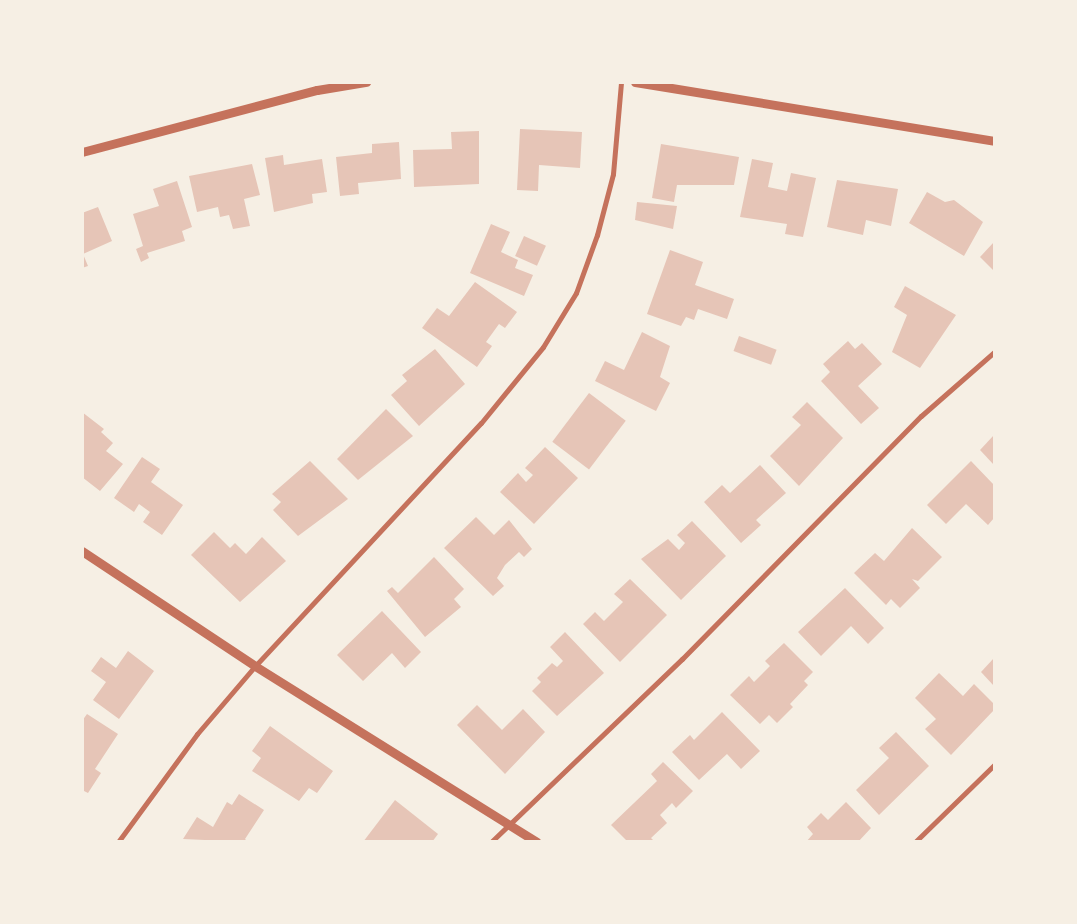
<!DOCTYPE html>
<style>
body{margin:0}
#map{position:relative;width:1077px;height:924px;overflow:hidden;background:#f6efe4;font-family:"Noto Serif",serif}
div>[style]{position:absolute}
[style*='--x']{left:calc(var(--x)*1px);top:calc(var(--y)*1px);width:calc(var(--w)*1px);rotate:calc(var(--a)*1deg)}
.building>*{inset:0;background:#e6c5b7;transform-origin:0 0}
.minor>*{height:5px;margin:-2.5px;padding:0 2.5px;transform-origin:2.5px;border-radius:2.5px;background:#c5725c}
.tertiary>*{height:9px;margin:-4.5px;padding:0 4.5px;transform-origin:4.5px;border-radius:4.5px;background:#c5725c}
span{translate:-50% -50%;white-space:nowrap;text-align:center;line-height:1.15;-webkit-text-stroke:5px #f6efe4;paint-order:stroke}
.frame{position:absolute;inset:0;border:84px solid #f6efe4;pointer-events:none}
</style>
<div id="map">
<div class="building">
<i style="clip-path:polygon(520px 129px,582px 132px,580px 168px,539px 165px,538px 191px,517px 190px)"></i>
<i style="clip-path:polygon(479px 131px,479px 184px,414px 187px,413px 150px,452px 149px,451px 132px)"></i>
<i style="clip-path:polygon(399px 142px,401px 179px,358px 183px,359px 194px,340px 196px,336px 157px,372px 153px,372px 144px)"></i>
<i style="clip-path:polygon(661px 144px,739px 157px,734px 185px,677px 185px,674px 202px,652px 198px)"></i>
<i style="clip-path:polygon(283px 155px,284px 165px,322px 159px,327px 192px,312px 194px,313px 203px,274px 212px,265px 158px)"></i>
<i style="clip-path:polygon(752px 159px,773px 163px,768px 187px,787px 191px,791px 173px,816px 178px,803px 237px,785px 234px,787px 224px,740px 217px)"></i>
<i style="clip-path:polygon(252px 164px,260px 195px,244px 199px,250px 226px,233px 229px,229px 215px,220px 217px,218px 207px,197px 212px,189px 176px)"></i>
<i style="clip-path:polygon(837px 180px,898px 189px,891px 226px,866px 220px,863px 235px,827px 227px)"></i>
<i style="clip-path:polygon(177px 181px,192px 227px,182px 231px,185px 241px,147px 253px,149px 258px,141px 262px,136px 249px,143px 246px,133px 214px,159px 206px,153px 189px)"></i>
<i style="clip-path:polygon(927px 192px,945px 202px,954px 200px,983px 222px,964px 256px,909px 223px)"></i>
<i style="clip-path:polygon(637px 202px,677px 206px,673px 229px,635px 220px)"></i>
<i style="clip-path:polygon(98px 207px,112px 241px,83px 254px,88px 266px,82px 268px,82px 213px)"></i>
<i style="clip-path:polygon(491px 224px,510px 232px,501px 252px,518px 260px,515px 268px,533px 275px,524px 296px,470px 273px)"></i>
<i style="left:524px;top:236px;width:24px;height:22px;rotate:24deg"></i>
<i style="clip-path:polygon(994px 242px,994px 271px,980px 257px)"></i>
<i style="clip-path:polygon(670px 250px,703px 262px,695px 285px,734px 299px,727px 319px,698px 309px,694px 320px,686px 317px,681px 326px,647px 314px)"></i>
<i style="clip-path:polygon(475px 282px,517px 312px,505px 328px,499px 324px,486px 342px,492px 346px,477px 367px,422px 328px,437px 308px,449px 316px)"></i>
<i style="clip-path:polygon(905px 286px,956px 315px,920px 368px,892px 352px,907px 315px,894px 307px)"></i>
<i style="clip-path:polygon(642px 332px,670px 346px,660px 377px,670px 383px,656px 411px,595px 381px,605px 361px,624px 370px)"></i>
<i style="left:739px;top:336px;width:40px;height:16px;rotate:20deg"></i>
<i style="clip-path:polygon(848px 341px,855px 349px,862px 343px,882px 364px,858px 386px,879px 408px,861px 424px,821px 381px,830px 372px,823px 364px)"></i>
<i style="clip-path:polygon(435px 349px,465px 384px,419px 426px,391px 395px,407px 381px,402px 375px)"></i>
<i style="left:589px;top:393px;width:46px;height:61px;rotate:37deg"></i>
<i style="clip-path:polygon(807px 402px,843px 438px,799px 486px,770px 456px,801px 425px,792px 417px)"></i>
<i style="clip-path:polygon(386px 409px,413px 436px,358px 480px,337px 459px)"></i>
<i style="clip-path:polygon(82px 412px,104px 429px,101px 432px,113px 443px,106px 451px,123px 464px,100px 491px,82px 477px)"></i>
<i style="clip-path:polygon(994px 435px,994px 465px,980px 450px)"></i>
<i style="clip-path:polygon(545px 447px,578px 478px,534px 524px,500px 492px,518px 473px,526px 482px,533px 475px,525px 468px)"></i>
<i style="clip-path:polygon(142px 457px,160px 469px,151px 482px,183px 505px,162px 535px,143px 522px,150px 512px,139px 504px,134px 512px,114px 498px)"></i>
<i style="clip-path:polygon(310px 461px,348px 499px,298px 536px,273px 510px,281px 502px,272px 494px)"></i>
<i style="clip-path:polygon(971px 461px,994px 485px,994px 518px,988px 525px,966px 504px,946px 524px,927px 505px)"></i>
<i style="clip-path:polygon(760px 465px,786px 493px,756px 520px,761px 525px,741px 543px,704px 502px,722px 485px,730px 493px)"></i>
<i style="clip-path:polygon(476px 517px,494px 535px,509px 520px,532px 549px,524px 557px,519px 552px,505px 565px,497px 578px,504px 586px,493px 596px,444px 548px)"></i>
<i style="clip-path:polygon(692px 521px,726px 556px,681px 600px,641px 559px,668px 539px,679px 550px,685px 543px,677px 535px)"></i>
<i style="clip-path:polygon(912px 528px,942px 557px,918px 581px,912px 579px,920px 588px,900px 608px,891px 599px,886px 605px,854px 573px,875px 553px,884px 561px)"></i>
<i style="clip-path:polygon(214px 532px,230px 548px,235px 543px,246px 554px,262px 537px,286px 561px,240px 602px,191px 555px)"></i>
<i style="clip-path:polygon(434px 557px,464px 589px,454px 599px,461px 607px,425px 637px,387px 591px,392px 587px,398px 593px)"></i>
<i style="clip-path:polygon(630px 579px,667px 615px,620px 662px,583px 624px,595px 612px,604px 621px,623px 602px,614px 594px)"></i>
<i style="clip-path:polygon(845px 588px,884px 628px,868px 644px,851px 626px,821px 656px,798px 632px)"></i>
<i style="clip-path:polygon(382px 611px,421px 652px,405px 668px,392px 653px,363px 681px,337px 655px)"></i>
<i style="clip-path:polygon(565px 632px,604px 673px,557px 716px,532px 691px,541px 682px,537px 678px,552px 663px,557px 667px,563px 661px,550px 647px)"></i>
<i style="clip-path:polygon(784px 643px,813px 672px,804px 681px,808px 685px,790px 704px,793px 707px,777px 723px,769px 715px,760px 724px,730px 695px,749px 676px,754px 682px,770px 666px,765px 661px)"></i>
<i style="clip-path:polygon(128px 651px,154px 671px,119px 719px,93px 700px,106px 682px,91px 671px,101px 657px,116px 668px)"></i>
<i style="clip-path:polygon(994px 658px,994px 686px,981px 672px)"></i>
<i style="clip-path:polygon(939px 673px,963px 696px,974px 684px,994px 704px,994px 710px,951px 755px,925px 729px,936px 719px,915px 698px)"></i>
<i style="clip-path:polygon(477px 705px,502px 730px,523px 709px,545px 732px,505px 774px,457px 725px)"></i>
<i style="clip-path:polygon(722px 712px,760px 751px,741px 769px,727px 754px,699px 780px,672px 752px,690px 735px,694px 740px)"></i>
<i style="clip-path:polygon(87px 714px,118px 734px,95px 769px,101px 773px,88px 793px,82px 790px,82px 721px)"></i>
<i style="clip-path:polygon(270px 726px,333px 771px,317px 793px,309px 788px,299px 801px,252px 771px,261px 758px,252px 751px)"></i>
<i style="clip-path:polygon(896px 732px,929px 766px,879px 815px,856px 790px,889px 758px,879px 748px)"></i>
<i style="clip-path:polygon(663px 762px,693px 791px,676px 808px,672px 803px,660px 815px,667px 823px,651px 838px,655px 842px,628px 842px,611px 825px,657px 781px,651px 774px)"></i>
<i style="clip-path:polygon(239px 794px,264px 810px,245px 839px,248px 842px,183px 839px,197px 817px,213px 827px,227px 802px,232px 805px)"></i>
<i style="clip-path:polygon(395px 800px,438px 834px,432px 842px,363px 842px)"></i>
<i style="clip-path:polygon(846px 802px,871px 828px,858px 842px,806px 842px,813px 834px,807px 827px,821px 813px,828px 820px)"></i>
</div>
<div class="minor">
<i style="--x:118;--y:842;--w:134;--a:-53.8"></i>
<i style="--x:197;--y:734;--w:89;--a:-49.5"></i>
<i style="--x:255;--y:666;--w:332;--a:-47.1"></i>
<i style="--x:481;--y:423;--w:98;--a:-50.8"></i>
<i style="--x:543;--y:347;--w:63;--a:-58.6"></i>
<i style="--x:576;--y:293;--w:62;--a:-70.1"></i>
<i style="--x:597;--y:235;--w:63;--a:-75.3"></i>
<i style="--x:613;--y:174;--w:92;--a:-85"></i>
<i style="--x:491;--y:842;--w:265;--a:-43.8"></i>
<i style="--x:682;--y:659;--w:341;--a:-45.5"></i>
<i style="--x:921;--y:416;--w:97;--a:-41.2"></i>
<i style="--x:915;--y:842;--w:110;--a:-44.3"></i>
</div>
<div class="tertiary">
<i style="--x:635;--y:82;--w:364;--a:9.3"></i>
<i style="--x:82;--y:152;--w:243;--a:-14.8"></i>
<i style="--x:317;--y:90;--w:50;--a:-9.3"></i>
<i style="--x:82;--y:551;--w:208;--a:33.6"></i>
<i style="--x:255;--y:666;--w:332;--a:32"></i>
</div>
<div class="frame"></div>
</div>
